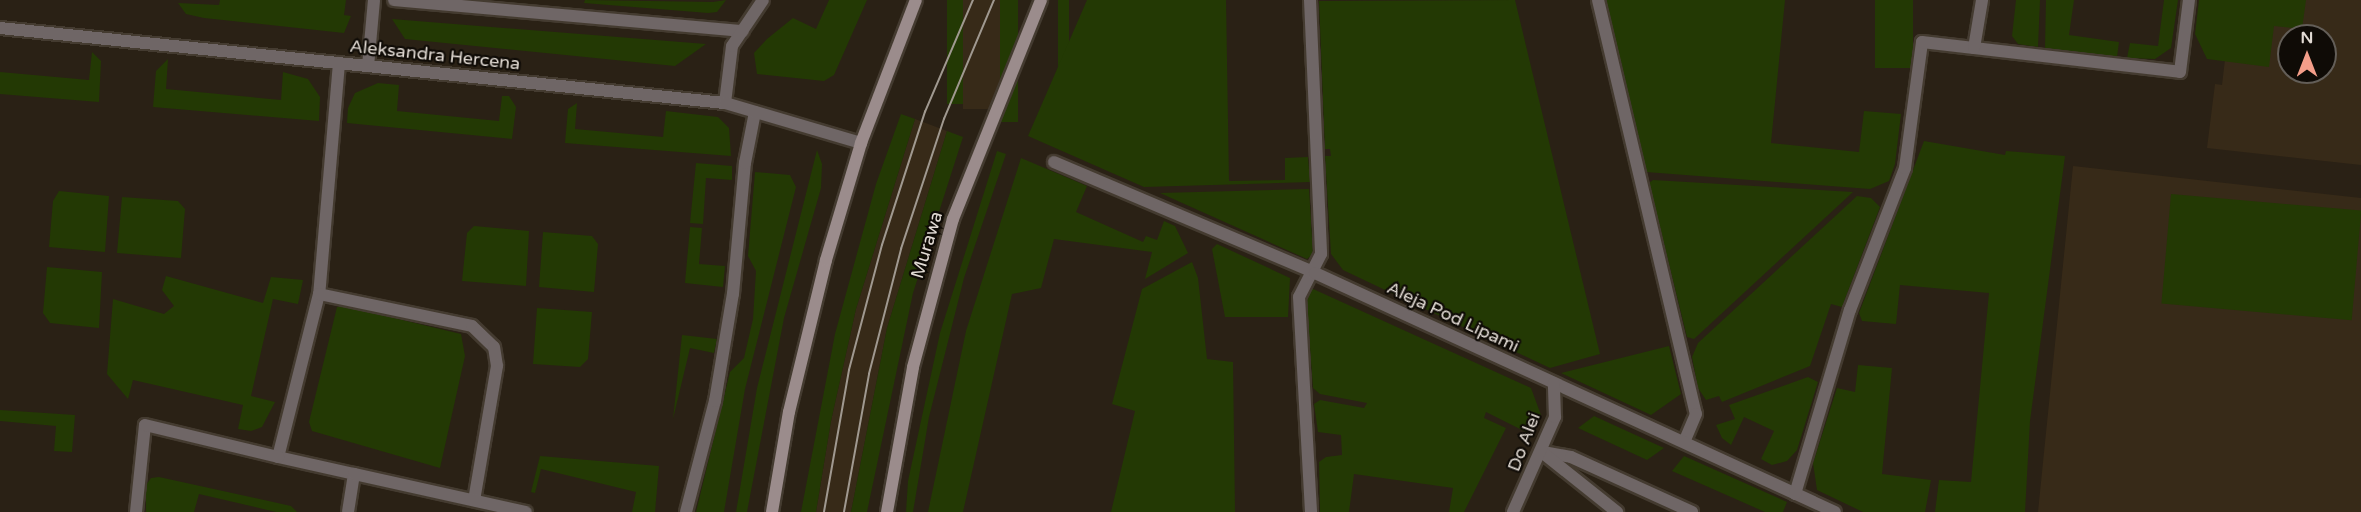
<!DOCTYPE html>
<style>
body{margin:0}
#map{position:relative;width:2361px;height:512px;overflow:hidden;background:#2a2115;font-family:"Varela Round",sans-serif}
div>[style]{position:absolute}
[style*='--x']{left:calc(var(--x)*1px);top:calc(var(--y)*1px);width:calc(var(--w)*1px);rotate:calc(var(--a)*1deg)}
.built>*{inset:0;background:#372a18;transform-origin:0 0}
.green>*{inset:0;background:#233904;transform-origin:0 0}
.roads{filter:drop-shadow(2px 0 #443b30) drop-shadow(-2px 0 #443b30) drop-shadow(0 2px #443b30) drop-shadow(0 -2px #443b30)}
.lane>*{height:12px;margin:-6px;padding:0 6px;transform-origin:6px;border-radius:6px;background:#6f6666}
.street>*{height:12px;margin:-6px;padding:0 6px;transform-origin:6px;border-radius:6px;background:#6f6666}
.secondary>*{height:12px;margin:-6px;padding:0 6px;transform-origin:6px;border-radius:6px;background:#9b8c8c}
.tram>*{height:1.5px;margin:-0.75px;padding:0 0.75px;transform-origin:0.75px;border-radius:0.75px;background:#a09990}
span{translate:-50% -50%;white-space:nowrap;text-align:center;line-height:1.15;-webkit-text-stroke:4.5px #0f0b06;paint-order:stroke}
.street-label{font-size:18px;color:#e2dbd4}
.north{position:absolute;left:2277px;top:24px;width:60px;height:60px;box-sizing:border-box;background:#0f0b06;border:2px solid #635e58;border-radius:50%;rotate:0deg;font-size:16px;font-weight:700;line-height:24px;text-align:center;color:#e2dbd4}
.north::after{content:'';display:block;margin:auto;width:21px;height:27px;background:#f49e89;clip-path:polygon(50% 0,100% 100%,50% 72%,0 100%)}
</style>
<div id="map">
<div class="built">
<i style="left:963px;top:0;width:37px;height:109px"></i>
<i style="clip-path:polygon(evenodd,2232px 0,2361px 0,2361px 165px,2207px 148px,2215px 84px,2222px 85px,2232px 0,2289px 36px,2325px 36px,2325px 72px,2289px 72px,2289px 36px)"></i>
<i style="clip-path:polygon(915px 119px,947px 131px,887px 328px,851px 512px,816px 512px,831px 421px,856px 309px)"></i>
<i style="clip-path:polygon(2073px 166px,2361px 198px,2361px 512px,2038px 512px)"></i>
</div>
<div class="green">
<i style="clip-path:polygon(220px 0,346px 0,344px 15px,351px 16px,344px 33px,204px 18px,186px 14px,178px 3px,219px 5px)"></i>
<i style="clip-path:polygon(585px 0,713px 2px,726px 0,717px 12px,708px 13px,584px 3px)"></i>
<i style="clip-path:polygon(829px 0,867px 0,834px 75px,824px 81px,757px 74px,754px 53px,767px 39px,793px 18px,816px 29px)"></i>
<i style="left:947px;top:0;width:16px;height:104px"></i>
<i style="left:1000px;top:0;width:18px;height:122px"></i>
<i style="left:1058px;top:0;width:11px;height:134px"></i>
<i style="clip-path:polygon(1087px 0,1226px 0,1229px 181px,1285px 180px,1285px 158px,1308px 157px,1310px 182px,1144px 187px,1028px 136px)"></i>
<i style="clip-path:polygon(1515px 0,1600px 354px,1550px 368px,1343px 270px,1331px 254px,1325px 156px,1331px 156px,1330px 149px,1325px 149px,1319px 1px)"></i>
<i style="clip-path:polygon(1605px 0,1785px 0,1771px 143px,1859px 152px,1864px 111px,1901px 114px,1895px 164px,1889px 181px,1870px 189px,1646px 172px)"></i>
<i style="left:1875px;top:0;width:38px;height:68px"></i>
<i style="clip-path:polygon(2016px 0,2040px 0,2038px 47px,2018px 44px,2012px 36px)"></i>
<i style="clip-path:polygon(2046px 0,2074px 0,2069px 35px,2119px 42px,2117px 57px,2045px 48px)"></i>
<i style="clip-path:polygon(2164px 0,2178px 0,2171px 48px,2155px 59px,2127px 58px,2130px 43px,2158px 46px)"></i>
<i style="clip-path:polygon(2199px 0,2306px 0,2302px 29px,2274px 26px,2269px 67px,2207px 59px,2195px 34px)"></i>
<i style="clip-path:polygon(392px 19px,706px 44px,675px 66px,405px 39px)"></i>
<i style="clip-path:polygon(92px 52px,101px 61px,99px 102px,0 94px,0 72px,89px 80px)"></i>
<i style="clip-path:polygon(168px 59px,166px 89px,281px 100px,283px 72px,308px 79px,320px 97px,319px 121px,153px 107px,156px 71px)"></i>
<i style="clip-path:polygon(378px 83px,399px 85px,397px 111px,499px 121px,502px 96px,509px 96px,516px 107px,512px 139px,347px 123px,348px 108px,355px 93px)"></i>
<i style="clip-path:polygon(577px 103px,575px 129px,663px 137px,666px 111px,718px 117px,729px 128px,731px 156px,565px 143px,568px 109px)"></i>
<i style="clip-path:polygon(901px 114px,915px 119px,856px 309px,831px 421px,816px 512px,801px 512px,835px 334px,876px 184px)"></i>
<i style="clip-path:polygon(947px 131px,963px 137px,913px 293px,867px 512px,851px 512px,887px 328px)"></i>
<i style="clip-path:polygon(1924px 141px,2005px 155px,2006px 151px,2065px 156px,2030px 421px,2025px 512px,1935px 512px,1939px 480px,1971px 482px,1989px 293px,1900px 285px,1896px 324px,1862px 321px,1859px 313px)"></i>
<i style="clip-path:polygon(817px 150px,822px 164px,821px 188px,784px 318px,747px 512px,736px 512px,757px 388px)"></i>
<i style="clip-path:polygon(997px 151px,1006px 154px,964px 278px,929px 417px,913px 512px,906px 512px,908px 481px,940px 333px)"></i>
<i style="clip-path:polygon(1021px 158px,1087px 186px,1076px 212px,1143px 242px,1146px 236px,1157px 240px,1164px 221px,1175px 226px,1188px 253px,1145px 279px,1152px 252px,1054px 239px,1041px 288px,1012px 294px,963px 512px,928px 512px,966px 331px)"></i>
<i style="clip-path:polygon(696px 163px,732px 166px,732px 180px,706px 178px,703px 224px,690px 223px)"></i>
<i style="clip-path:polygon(755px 172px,790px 175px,796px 187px,745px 389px,724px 512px,696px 512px,730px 372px,744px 358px,753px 319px,756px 271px,748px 256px)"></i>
<i style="clip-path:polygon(1653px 180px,1853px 192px,1694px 339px,1687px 337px,1649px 183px)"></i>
<i style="clip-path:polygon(1309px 189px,1313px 254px,1307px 259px,1160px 193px)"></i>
<i style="clip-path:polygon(59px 191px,109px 196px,105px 252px,49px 247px,53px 201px)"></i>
<i style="left:2171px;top:194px;width:191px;height:110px;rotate:5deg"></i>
<i style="clip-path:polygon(1857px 196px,1871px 198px,1880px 207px,1842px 307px,1831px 304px,1810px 366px,1722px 402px,1719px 396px,1706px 400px,1698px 388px,1692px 357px,1698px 343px)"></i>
<i style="clip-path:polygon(122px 197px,178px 201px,185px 209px,181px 258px,117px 253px)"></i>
<i style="clip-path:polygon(474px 226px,529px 231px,526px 286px,462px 281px,467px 233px)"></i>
<i style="clip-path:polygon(690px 227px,702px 228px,699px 264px,725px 266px,723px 287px,685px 283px)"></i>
<i style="clip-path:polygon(543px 232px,592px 236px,598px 244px,594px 292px,539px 287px)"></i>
<i style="clip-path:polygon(1217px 244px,1290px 278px,1288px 317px,1225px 317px,1212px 249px)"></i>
<i style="clip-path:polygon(1192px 262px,1198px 278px,1207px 359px,1233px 362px,1235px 512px,1111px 512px,1135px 411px,1112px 404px,1142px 289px)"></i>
<i style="clip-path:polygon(47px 267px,102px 272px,99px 328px,50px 323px,43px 313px)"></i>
<i style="clip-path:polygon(166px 276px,263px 303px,271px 277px,303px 280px,298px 304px,273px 299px,251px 396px,275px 402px,262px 427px,251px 431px,238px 429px,243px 405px,133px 380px,128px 399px,107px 374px,113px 299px,164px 314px,174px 306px,162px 290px)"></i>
<i style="clip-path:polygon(1311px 288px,1531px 388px,1541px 415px,1532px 435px,1486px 412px,1484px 418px,1506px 428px,1464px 512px,1449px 512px,1453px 488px,1354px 474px,1349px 512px,1320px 512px,1319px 462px,1326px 457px,1342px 455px,1341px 435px,1318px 432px,1314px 404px,1320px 400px,1364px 408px,1367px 403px,1320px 394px,1313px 388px,1306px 293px)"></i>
<i style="clip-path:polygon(344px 306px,461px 334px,465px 356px,440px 468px,312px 431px,309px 422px,337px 307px)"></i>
<i style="clip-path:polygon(537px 308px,592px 312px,588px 359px,580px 367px,533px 364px)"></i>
<i style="clip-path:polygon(682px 335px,717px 339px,714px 353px,690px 348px,673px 419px)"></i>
<i style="clip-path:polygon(1669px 346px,1681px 394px,1651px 415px,1561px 373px)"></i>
<i style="clip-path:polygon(1858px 365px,1892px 368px,1882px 474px,1931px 480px,1925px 512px,1863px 512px,1817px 490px,1813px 463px,1837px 388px,1855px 392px)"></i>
<i style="clip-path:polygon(1808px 377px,1818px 382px,1797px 450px,1787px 461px,1772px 465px,1761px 459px,1774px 431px,1744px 417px,1731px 445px,1722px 438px,1716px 425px,1735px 419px,1729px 405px)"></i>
<i style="clip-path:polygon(0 410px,75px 415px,72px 452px,54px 451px,56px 426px,0 421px)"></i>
<i style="clip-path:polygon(1594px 416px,1664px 448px,1647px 460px,1578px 428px)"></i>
<i style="clip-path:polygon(540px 456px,659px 466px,655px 512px,632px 512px,636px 492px,541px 469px,535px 493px,531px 492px)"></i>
<i style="clip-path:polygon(1684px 456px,1787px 502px,1783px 512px,1765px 512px,1672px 471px)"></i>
<i style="clip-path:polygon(159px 477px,291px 506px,297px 512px,276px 512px,199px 494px,194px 512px,146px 512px,146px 485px,151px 478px)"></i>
</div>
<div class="roads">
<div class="lane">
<i style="--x:394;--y:0;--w:350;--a:5.1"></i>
<i style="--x:339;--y:63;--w:232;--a:94.9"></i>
<i style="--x:319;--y:294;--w:168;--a:104.1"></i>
<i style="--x:278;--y:457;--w:78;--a:12.6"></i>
<i style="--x:354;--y:474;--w:38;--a:99"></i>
<i style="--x:368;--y:66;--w:66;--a:-84.8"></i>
<i style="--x:2180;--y:72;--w:73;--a:-82.9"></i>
<i style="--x:725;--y:103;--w:57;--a:-83"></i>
<i style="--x:732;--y:46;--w:55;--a:-56"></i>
<i style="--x:319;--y:294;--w:156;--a:11.8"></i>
<i style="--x:472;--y:326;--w:30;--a:44"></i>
<i style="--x:494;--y:347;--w:19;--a:81"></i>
<i style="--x:497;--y:366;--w:136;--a:99.7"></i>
<i style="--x:354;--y:474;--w:176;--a:12.5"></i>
<i style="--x:136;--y:512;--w:87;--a:-84.1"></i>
<i style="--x:145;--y:425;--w:137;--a:13.5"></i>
<i style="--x:686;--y:512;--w:115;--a:-75.4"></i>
<i style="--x:715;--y:401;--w:109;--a:-80.5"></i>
<i style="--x:733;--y:294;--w:132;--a:-84.8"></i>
<i style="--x:745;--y:163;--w:52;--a:-78.9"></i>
</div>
<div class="street">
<i style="--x:1310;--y:0;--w:254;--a:87.5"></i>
<i style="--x:1321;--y:254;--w:48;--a:117.1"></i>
<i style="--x:1299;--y:297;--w:215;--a:86.8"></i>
<i style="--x:1598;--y:0;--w:425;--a:76.7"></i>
<i style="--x:1696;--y:414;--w:30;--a:113"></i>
<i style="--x:0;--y:28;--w:729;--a:5.91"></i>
<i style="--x:725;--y:103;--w:142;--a:16.4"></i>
<i style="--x:1974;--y:48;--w:207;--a:6.6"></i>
<i style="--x:1054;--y:162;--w:284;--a:23"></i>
<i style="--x:1315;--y:273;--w:572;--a:24.68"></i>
<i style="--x:1543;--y:452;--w:28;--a:10"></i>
<i style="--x:1571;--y:457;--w:133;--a:24.4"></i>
<i style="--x:1543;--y:453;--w:95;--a:38.6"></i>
<i style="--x:1795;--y:494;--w:192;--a:-73.4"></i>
<i style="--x:1850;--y:310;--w:152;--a:-68.8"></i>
<i style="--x:1905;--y:168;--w:127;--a:-82.3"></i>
<i style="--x:1922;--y:42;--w:52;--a:6.6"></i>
<i style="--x:1974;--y:48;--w:49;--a:-80.5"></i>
<i style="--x:1513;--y:512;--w:104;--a:-66.1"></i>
<i style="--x:1555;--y:417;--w:34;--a:-92"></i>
</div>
<div class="secondary">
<i style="--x:772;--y:512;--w:101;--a:-80.4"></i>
<i style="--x:789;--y:412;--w:156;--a:-76.3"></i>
<i style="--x:826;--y:260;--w:122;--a:-73.3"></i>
<i style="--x:861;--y:143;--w:153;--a:-69"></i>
<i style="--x:887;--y:512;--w:147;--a:-79.8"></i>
<i style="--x:913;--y:367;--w:153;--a:-74.9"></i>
<i style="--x:953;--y:219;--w:236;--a:-68.1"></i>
</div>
</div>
<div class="tram">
<i style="--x:824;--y:512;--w:144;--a:-80"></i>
<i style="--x:849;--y:370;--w:129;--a:-75.2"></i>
<i style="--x:882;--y:245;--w:140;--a:-72.1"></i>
<i style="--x:925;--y:112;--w:122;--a:-66.8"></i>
<i style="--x:844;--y:512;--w:140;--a:-79.7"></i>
<i style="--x:869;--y:374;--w:129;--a:-75.6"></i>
<i style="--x:901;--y:249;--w:137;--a:-71.7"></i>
<i style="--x:944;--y:119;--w:129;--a:-67.2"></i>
</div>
<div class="street-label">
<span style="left:435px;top:55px;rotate:6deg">Aleksandra Hercena</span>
<span style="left:927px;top:245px;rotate:-73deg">Murawa</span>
<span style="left:1453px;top:317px;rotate:25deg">Aleja Pod Lipami</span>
<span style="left:1524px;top:442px;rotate:-69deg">Do Alei</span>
</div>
<div class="north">N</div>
</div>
